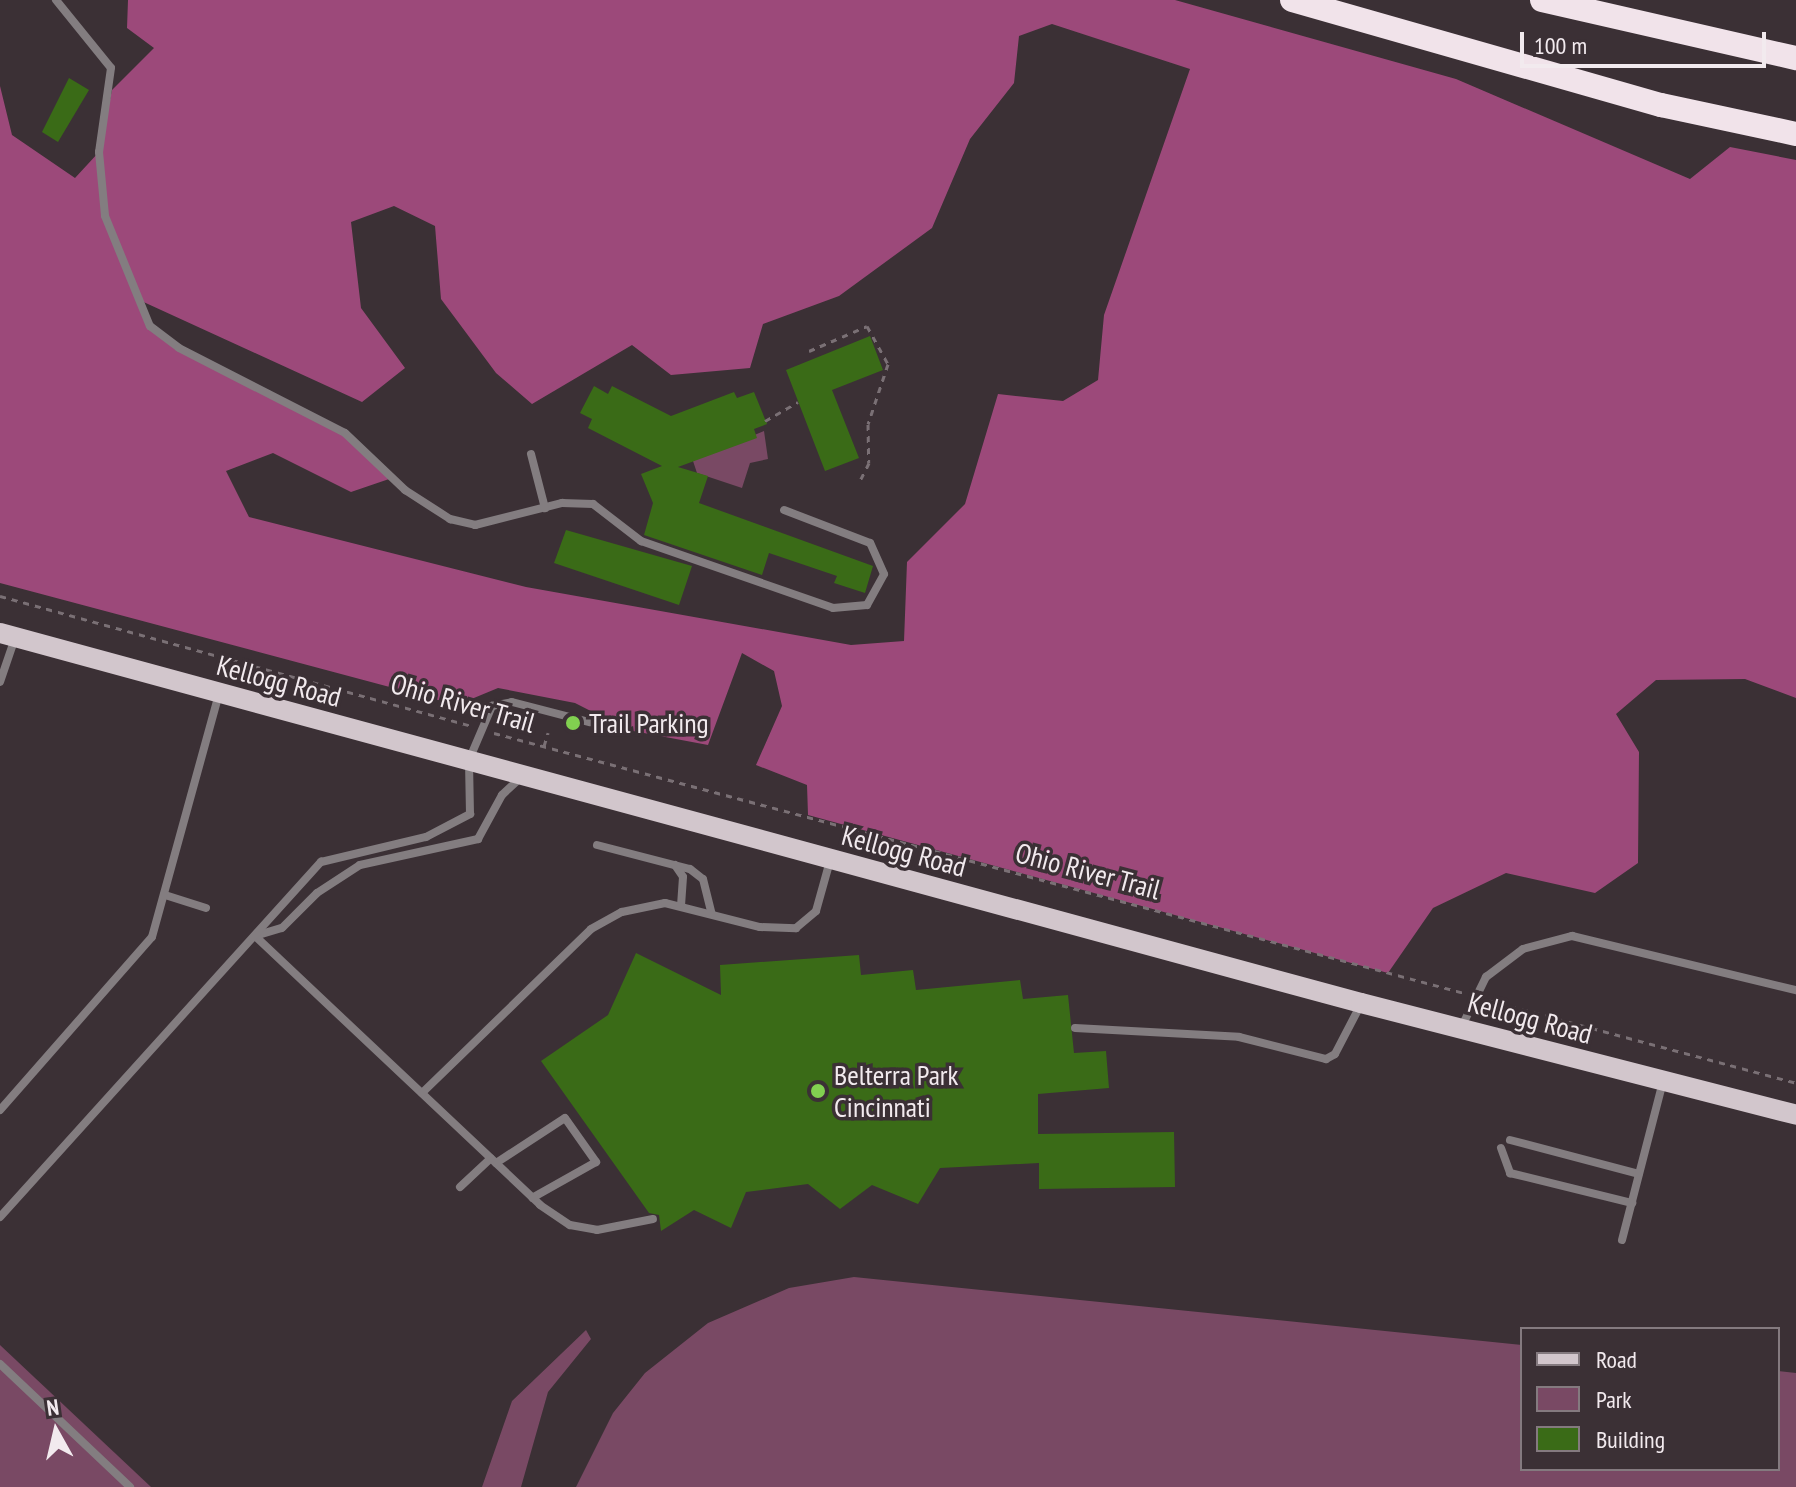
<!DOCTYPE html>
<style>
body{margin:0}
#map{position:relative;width:1796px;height:1487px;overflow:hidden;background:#3b3035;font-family:"PT Sans Narrow",sans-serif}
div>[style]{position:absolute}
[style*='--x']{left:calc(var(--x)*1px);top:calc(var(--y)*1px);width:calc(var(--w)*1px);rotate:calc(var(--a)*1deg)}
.green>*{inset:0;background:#794964}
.forest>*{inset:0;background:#9c497a}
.building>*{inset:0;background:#3a6b17}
.path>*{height:3px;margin-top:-1.5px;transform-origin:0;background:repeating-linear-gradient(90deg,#7a7075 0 6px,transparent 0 12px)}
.service>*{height:8px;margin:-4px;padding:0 4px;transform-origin:4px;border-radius:4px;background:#837d80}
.primary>*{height:20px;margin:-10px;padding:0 10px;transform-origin:10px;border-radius:10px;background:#d2c6cc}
.motorway>*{height:24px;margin:-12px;padding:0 12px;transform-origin:12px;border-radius:12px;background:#f1e3ea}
.dots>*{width:22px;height:22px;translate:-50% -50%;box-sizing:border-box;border:4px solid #3b3035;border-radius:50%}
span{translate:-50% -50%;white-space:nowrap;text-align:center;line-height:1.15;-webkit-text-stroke:7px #3b3035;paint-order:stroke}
.street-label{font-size:28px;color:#f2eaee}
.poi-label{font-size:28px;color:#f2eaee}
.left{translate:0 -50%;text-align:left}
.legend{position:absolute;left:1520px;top:1327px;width:260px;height:144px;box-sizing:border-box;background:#3b3035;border:2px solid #847a7f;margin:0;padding:10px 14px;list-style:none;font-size:24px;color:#f2eaee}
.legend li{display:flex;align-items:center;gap:16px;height:40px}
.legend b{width:40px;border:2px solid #847a7f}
.north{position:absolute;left:16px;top:1391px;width:80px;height:80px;-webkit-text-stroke:6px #3b3035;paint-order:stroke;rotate:352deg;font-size:22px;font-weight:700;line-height:32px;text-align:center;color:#f2eaee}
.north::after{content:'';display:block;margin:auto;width:28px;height:36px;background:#f2eaee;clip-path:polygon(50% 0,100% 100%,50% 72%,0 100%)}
.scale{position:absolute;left:1520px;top:32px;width:246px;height:36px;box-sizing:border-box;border:4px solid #f2eaee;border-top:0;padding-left:10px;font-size:24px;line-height:28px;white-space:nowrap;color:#f2eaee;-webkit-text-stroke:6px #3b3035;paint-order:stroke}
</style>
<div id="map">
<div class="green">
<i style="clip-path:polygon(764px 431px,768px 459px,750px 463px,742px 488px,697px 473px,693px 461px)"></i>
<i style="clip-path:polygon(854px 1277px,1522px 1345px,1522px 1469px,1778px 1469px,1778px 1371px,1796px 1373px,1796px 1487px,576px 1487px,613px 1413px,645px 1373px,708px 1323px,789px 1288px)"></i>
<i style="clip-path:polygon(586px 1330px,591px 1339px,548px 1392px,521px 1487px,482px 1487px,512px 1401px)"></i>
<i style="clip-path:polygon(0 1345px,151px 1487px,0 1487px)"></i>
</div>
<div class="forest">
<i style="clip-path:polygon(evenodd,128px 0,1175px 0,1456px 79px,1690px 179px,1730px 147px,1796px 160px,1796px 698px,1745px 679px,1656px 680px,1616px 714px,1639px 752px,1638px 863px,1595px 893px,1506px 873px,1433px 908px,1388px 973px,808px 815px,807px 785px,756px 765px,782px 706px,774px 671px,742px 653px,708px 745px,628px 730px,575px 703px,498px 688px,457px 705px,0 583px,0 86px,12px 135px,75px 178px,99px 152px,112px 90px,154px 48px,127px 28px,128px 0,1052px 24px,1190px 69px,1104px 315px,1098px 380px,1063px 401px,998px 394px,965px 504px,907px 562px,904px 641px,851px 645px,526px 587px,249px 517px,226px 471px,273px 453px,351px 492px,392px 478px,345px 433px,179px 348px,150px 326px,137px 299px,362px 402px,405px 368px,361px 308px,351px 222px,394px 206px,435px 226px,441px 299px,496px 373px,532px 404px,632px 345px,671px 375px,750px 368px,763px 324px,839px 296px,932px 228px,970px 139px,1014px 83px,1019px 36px,1052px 24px)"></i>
</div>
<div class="building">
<i style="clip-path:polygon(69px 78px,89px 90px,58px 142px,42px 132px)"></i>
<i style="clip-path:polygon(870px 336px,883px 370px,832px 390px,859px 458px,825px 471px,786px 370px)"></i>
<i style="clip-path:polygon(594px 386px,608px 394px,612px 386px,671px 416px,734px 392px,737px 398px,754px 392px,767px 424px,754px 429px,757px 438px,678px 467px,708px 476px,699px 503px,873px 566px,865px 593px,834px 583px,837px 576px,769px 553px,762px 575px,644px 535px,653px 503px,641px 474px,662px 466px,588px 428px,592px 419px,580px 413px)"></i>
<i style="clip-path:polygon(566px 530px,692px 566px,679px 605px,554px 563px)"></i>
<i style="clip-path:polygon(636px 953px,721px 995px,720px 965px,859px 955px,861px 975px,913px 970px,916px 990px,1020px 980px,1023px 999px,1068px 995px,1074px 1053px,1106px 1051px,1109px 1088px,1038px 1094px,1038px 1134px,1174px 1132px,1175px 1187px,1039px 1189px,1039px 1163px,940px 1168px,918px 1204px,872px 1185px,840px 1209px,808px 1184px,746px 1192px,731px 1228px,694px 1210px,661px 1231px,659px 1215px,649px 1213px,541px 1061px,608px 1015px)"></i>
</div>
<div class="path">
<i style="--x:809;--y:351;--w:63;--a:-23.3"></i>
<i style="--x:867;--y:326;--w:43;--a:61.1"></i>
<i style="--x:888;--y:364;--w:63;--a:108.4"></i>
<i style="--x:868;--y:424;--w:39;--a:89"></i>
<i style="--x:869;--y:463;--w:22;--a:117"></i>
<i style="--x:765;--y:421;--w:38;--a:-30"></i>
<i style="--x:0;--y:596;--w:489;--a:15.4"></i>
<i style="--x:494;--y:733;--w:1004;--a:15"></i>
<i style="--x:544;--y:746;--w:14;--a:-73"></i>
<i style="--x:1487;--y:1000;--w:320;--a:15"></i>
</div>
<div class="service">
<i style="--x:56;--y:0;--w:87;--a:51"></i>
<i style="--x:111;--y:68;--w:85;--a:98.1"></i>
<i style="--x:99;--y:152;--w:64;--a:84.6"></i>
<i style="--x:105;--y:216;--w:119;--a:67.8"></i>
<i style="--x:150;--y:326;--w:36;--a:37"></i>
<i style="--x:179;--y:348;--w:186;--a:27.1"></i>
<i style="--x:345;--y:433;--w:83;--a:43.5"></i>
<i style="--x:405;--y:490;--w:54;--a:32.8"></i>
<i style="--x:450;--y:519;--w:26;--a:13"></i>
<i style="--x:475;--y:525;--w:90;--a:-14.2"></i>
<i style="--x:562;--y:503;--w:31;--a:2"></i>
<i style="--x:593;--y:504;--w:61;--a:37.6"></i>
<i style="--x:641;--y:541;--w:203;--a:19.2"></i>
<i style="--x:833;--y:608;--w:34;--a:-5"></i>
<i style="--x:867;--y:605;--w:35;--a:-61"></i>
<i style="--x:884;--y:574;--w:34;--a:-114"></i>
<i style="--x:870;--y:543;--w:92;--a:-159"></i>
<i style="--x:531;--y:454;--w:56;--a:75.5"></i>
<i style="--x:0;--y:682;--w:46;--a:-71.2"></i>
<i style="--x:597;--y:845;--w:96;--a:14.5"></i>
<i style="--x:690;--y:869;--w:16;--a:38"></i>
<i style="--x:703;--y:879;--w:36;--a:76"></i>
<i style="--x:675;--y:865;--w:14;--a:56"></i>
<i style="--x:683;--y:877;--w:28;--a:94"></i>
<i style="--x:165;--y:895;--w:43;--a:17.6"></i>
<i style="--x:255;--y:936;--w:392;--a:43.3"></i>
<i style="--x:540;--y:1205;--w:36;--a:34"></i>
<i style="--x:570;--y:1225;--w:27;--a:10"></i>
<i style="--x:597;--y:1230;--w:57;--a:-11.1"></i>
<i style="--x:255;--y:936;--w:28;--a:-17"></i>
<i style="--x:282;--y:928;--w:49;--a:-45"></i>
<i style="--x:317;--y:893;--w:51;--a:-33.1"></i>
<i style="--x:360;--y:865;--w:121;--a:-12.4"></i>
<i style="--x:478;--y:839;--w:50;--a:-61.4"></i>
<i style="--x:502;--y:795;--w:26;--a:-43"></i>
<i style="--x:1462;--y:1026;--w:55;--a:-63.9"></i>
<i style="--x:1486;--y:977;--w:46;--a:-37.1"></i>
<i style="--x:1523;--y:949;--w:51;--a:-14.9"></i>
<i style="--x:1572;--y:936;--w:230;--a:13.6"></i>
<i style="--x:1075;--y:1028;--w:164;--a:3.1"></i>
<i style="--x:1239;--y:1037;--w:90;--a:14.2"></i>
<i style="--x:1326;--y:1059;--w:10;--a:-29"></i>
<i style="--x:1335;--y:1054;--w:56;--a:-62.5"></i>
<i style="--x:422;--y:1093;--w:235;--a:-44.1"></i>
<i style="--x:591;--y:929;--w:35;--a:-29"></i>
<i style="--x:622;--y:912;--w:44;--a:-11.8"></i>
<i style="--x:665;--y:903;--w:98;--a:14.2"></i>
<i style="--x:760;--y:927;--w:36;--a:2"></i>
<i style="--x:796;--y:928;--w:26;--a:-40"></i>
<i style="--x:816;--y:911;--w:52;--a:-74.4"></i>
<i style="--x:0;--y:1110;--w:230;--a:-48.7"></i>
<i style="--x:152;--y:937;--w:252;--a:-74.6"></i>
<i style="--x:1510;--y:1140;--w:133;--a:14.8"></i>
<i style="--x:1501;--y:1148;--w:27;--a:70"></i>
<i style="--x:1510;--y:1173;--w:126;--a:13.8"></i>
<i style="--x:496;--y:1163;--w:82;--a:-33.1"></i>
<i style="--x:565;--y:1118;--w:54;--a:54.8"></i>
<i style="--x:596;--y:1162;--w:73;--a:150.6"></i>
<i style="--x:460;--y:1187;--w:42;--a:-43.1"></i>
<i style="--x:0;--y:1217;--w:479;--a:-47.9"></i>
<i style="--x:321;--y:862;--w:108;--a:-13.4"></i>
<i style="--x:426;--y:837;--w:50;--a:-27.6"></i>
<i style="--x:470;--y:814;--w:54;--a:-91.1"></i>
<i style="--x:469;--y:760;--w:59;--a:-66.9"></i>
<i style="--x:492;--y:706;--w:20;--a:-11"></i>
<i style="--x:512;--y:702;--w:80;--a:14.6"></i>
<i style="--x:1622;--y:1240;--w:163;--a:-75.5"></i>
<i style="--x:0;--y:1364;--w:179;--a:43.4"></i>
</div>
<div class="primary">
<i style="--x:0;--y:633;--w:1410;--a:15.21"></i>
<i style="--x:1361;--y:1003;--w:449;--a:14.4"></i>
</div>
<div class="motorway">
<i style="--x:1292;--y:0;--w:384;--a:15.9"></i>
<i style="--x:1661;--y:105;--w:138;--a:12.1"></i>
<i style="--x:1542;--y:0;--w:261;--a:12.9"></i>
</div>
<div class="dots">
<i style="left:573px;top:723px;background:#81d050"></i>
<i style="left:818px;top:1091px;background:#81d050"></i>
</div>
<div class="street-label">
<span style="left:279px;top:681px;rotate:15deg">Kellogg Road</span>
<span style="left:463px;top:703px;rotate:16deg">Ohio River Trail</span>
<span style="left:904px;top:851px;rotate:15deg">Kellogg Road</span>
<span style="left:1088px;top:871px;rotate:15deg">Ohio River Trail</span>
<span style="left:1530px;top:1018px;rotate:15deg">Kellogg Road</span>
</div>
<div class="poi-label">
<span class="left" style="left:589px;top:723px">Trail Parking</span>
<span class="left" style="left:834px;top:1091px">Belterra Park<br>Cincinnati</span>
</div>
<ul class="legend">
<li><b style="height:10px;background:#d2c6cc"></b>Road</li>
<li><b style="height:22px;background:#794964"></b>Park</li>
<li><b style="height:22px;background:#3a6b17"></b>Building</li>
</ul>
<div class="north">N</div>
<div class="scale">100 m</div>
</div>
